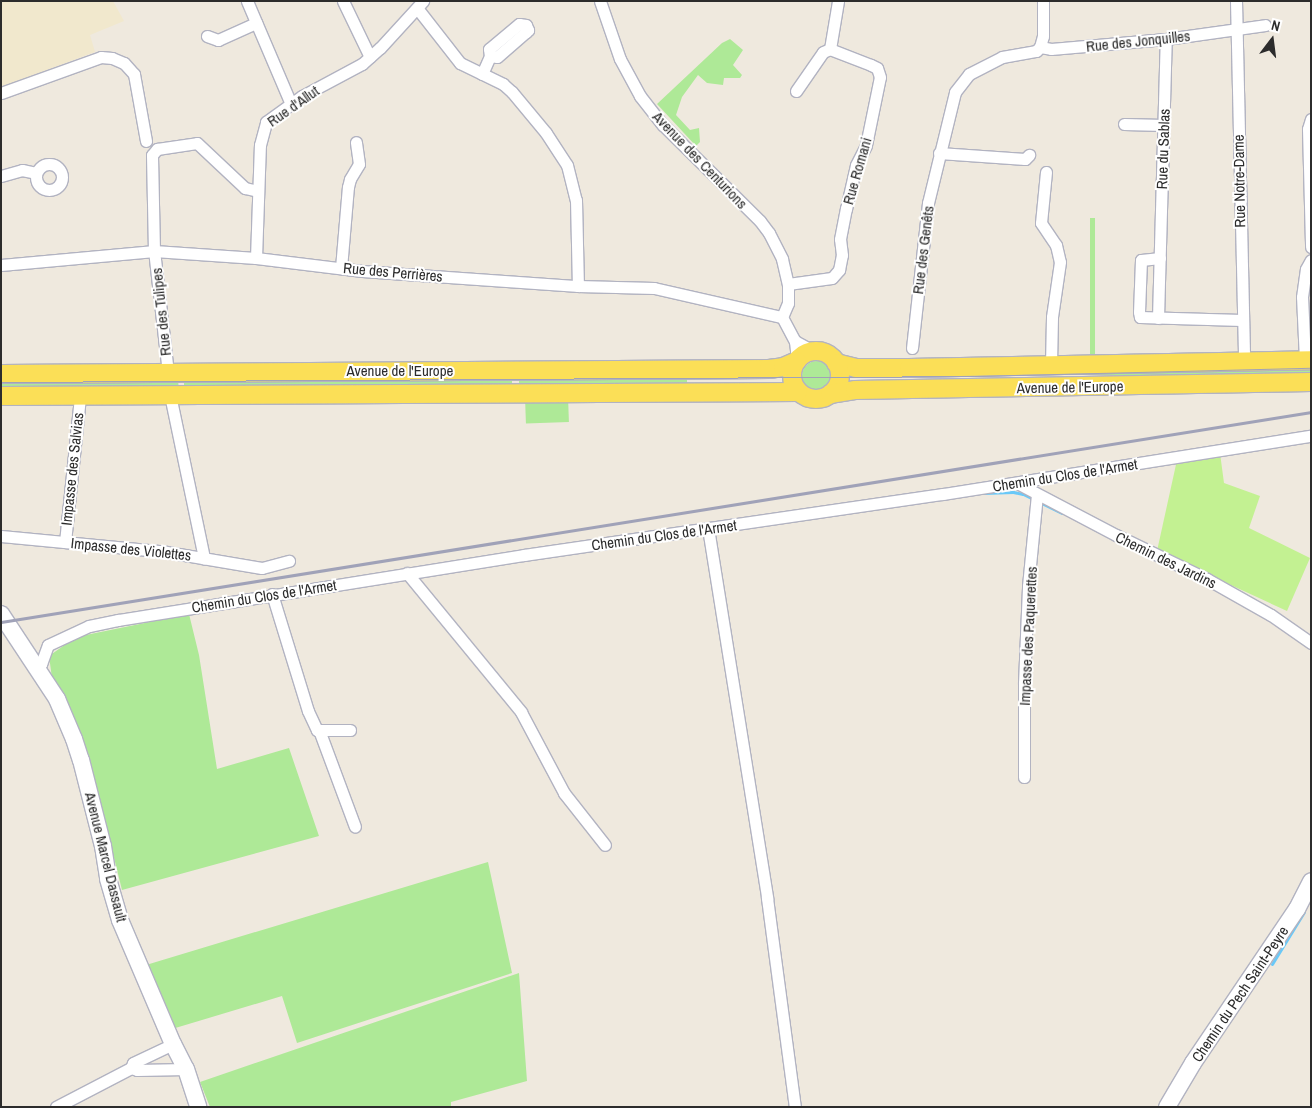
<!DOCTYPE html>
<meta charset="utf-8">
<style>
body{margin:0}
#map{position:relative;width:1312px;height:1108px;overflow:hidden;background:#efe9de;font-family:"Archivo Narrow",sans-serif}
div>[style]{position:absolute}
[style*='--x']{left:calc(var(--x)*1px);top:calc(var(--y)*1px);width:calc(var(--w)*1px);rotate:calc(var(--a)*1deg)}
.education>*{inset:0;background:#f1e8cd}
.green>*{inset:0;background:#aee997;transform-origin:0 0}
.round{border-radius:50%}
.pitch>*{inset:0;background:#c3f192}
.stream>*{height:3px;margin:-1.5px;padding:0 1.5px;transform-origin:1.5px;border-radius:1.5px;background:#6ac9f8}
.roads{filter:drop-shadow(1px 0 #b2b3c1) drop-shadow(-1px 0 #b2b3c1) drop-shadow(0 1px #b2b3c1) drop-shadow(0 -1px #b2b3c1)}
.street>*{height:11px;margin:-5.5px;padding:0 5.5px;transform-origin:5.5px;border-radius:5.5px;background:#fff}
.street>.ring{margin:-5.5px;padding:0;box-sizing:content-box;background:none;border:11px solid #fff;border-radius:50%}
.secondary>*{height:16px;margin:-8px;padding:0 8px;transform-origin:8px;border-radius:8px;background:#fff}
.primary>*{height:18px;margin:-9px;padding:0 9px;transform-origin:9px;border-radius:9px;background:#fbdf57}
.primary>.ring{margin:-9px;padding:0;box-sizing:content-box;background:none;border:18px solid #fbdf57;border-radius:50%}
.tram>*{height:1px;margin:-0.5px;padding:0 0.5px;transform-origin:0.5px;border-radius:0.5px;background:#a0a2b8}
.rail>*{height:3px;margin:-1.5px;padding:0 1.5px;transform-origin:1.5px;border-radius:1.5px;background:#a0a2b8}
span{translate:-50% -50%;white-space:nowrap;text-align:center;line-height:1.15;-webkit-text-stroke:4px #fff;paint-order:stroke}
.street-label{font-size:15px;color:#2c2c2c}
.frame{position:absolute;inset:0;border:2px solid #2c2c2c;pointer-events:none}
.north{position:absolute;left:1247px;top:15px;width:50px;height:50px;-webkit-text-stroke:4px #fff;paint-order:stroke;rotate:15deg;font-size:14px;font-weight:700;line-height:20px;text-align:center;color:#2c2c2c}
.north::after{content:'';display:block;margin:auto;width:18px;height:22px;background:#2c2c2c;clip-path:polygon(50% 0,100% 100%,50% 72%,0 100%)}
</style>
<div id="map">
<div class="education">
<i style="clip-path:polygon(1px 1px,113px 1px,124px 21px,90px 35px,95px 52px,1px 87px)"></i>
</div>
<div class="green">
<i style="clip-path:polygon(730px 39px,743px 50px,733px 65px,742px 75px,740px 78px,724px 78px,723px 85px,707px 83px,698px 75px,682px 97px,676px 115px,690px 130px,699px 128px,700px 142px,696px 146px,657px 104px,722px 43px)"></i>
<i style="left:1090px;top:218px;width:5px;height:143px"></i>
<i class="round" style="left:802px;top:361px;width:30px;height:30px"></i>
<i style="left:1311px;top:367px;width:8px;height:452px;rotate:90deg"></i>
<i style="left:687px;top:372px;width:17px;height:168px;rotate:90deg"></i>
<i style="left:512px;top:374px;width:16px;height:328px;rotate:90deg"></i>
<i style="clip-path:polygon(1px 377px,178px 379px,179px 392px,1px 393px)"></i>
<i style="left:568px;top:396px;width:26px;height:43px;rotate:88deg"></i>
<i style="clip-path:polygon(189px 614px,199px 655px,217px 769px,289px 748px,319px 836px,122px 890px,88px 753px,52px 678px,49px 656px,76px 637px)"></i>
<i style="clip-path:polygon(488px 862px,512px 973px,297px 1043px,282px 996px,172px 1029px,146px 965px)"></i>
<i style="clip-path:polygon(519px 973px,527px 1081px,451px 1102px,451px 1107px,210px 1107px,200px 1082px)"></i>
</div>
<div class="pitch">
<i style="clip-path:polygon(1220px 453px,1224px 483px,1260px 496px,1249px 528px,1310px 558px,1287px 611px,1157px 551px,1177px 460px)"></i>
</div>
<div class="stream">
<i style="--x:983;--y:493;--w:30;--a:-2"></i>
<i style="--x:1013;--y:492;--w:10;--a:11"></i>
<i style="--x:1023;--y:494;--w:43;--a:26"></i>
<i style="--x:1272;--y:964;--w:61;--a:-58.4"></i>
</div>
<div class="roads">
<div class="street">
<i style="--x:247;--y:1;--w:112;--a:66.9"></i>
<i style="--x:343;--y:1;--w:62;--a:64.3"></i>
<i style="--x:600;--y:1;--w:61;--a:71"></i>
<i style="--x:620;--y:59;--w:42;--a:61.6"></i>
<i style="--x:640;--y:96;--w:37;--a:52"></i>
<i style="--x:663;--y:125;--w:136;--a:44.7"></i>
<i style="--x:760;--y:221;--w:15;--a:53"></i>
<i style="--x:769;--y:233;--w:29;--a:63"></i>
<i style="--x:782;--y:259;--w:26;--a:77"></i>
<i style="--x:788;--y:284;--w:19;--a:90"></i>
<i style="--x:788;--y:303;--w:15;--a:113"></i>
<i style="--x:1236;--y:1;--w:361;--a:88.7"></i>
<i style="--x:417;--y:8;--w:70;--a:52"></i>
<i style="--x:460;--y:63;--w:48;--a:26"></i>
<i style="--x:503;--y:84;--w:12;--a:42"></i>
<i style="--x:512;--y:92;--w:53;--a:50.3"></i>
<i style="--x:546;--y:133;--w:38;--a:57"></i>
<i style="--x:567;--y:165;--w:36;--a:76"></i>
<i style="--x:576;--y:200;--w:86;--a:88.7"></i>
<i style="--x:207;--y:36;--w:12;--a:20"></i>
<i style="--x:218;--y:40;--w:42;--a:-24.1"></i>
<i style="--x:1040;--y:47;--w:11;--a:10"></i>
<i style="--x:1051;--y:49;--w:115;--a:-5"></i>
<i style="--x:1166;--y:39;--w:100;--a:-8"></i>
<i style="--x:482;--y:74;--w:20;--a:-66"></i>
<i style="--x:490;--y:56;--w:7;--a:8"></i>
<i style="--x:497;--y:57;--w:38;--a:-41"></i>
<i style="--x:526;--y:32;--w:3;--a:-45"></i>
<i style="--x:528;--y:30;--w:5;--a:-112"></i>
<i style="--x:526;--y:25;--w:7;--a:-172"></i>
<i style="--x:519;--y:24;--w:39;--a:140"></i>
<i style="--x:489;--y:49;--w:7;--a:82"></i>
<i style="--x:796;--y:91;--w:47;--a:-55.3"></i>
<i style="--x:823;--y:52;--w:8;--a:-23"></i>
<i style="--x:1;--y:93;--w:106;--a:-19.8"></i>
<i style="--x:101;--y:57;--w:11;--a:5"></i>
<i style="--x:112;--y:58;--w:13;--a:23"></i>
<i style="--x:124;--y:63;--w:15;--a:48"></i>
<i style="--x:134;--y:74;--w:68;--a:79.8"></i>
<i style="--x:1311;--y:119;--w:10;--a:107"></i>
<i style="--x:1308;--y:129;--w:118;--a:88.5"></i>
<i style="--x:1124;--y:124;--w:40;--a:1.4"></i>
<i style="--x:939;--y:153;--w:86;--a:4"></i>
<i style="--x:1025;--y:159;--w:6;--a:-45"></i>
<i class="ring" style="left:36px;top:164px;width:15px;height:15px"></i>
<i style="--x:1046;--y:172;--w:51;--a:95.6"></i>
<i style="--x:1041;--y:223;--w:27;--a:56"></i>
<i style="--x:1056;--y:245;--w:17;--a:77"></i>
<i style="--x:1060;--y:262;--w:56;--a:98.3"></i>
<i style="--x:1052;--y:317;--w:49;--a:91.2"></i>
<i style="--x:1;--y:176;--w:22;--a:-16"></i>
<i style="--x:22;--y:170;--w:14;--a:12"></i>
<i style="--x:256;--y:258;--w:113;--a:-88"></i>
<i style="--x:260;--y:145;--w:24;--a:-75"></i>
<i style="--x:266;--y:122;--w:44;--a:-35.8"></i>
<i style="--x:302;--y:96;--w:68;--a:-28.1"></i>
<i style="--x:362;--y:64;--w:24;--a:-42"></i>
<i style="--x:380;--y:48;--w:64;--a:-47.5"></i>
<i style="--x:1160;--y:258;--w:19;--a:174"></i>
<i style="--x:1141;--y:260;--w:52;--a:92.2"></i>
<i style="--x:1139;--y:312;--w:5;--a:79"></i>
<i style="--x:1140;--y:317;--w:102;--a:1.7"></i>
<i style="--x:1;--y:265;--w:154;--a:-5.2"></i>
<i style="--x:154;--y:251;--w:102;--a:3.9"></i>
<i style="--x:256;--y:258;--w:107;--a:7"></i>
<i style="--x:362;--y:271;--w:217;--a:4"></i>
<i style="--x:578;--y:286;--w:76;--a:1.5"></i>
<i style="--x:654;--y:288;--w:131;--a:12.8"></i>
<i style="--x:341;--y:268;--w:81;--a:-85.1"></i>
<i style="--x:348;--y:187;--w:8;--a:-76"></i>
<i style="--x:350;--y:179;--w:17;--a:-59"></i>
<i style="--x:359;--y:164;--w:22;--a:-98"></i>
<i style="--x:788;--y:284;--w:44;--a:-7.8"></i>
<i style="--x:832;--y:278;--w:11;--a:-49"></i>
<i style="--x:839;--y:270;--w:15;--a:-79"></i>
<i style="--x:842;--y:255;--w:16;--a:-97"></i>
<i style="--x:840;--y:239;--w:31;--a:-79"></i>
<i style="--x:846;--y:209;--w:45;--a:-77.2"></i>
<i style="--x:856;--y:165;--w:22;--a:-63"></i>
<i style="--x:866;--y:145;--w:69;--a:-78.4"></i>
<i style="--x:880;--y:77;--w:9;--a:-108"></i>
<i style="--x:877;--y:68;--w:7;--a:-153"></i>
<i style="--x:871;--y:65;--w:44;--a:-158.7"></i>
<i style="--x:830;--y:49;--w:49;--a:-80.5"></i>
<i style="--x:782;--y:317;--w:27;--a:62"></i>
<i style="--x:795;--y:341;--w:19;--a:84"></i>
<i style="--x:1158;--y:318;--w:279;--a:-88.4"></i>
<i style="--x:795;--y:341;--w:23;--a:29"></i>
<i style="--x:912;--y:348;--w:146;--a:-83.7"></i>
<i style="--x:928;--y:203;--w:114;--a:-76.3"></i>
<i style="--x:955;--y:92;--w:23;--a:-52"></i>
<i style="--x:969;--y:74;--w:37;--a:-27"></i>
<i style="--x:1002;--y:57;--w:35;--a:-10"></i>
<i style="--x:1036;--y:51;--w:6;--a:-45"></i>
<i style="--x:1040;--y:47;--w:11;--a:-75"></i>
<i style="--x:1043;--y:36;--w:35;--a:-90"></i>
<i style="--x:1305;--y:360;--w:63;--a:-92.7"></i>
<i style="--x:1302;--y:297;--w:28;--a:-82"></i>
<i style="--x:1306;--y:269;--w:10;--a:-61"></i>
<i style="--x:168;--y:373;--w:123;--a:-96.5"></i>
<i style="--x:154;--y:251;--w:96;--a:-91.2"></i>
<i style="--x:152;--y:155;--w:8;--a:-50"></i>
<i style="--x:157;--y:149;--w:40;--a:-8.5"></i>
<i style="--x:197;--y:143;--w:66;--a:43.2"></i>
<i style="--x:245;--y:188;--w:13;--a:13"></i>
<i style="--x:170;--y:395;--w:167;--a:78.2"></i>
<i style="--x:1017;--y:483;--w:112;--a:27.7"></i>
<i style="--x:1116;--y:535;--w:101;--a:25.8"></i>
<i style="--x:1207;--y:579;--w:73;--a:29.4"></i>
<i style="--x:1271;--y:615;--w:49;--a:35"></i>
<i style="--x:708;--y:528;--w:375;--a:80.9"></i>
<i style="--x:767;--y:898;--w:211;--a:82.4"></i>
<i style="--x:1;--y:536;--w:161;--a:5.4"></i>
<i style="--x:161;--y:551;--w:102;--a:9.6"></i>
<i style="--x:262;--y:568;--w:28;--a:-15"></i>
<i style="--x:65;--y:542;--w:147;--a:-84.1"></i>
<i style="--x:407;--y:573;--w:180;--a:50.6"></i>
<i style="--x:521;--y:712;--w:92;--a:62"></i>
<i style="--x:564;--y:793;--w:66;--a:51.7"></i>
<i style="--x:272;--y:594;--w:122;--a:72.9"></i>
<i style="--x:308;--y:711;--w:21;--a:65"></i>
<i style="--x:317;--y:730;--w:33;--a:0"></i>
<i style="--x:37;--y:668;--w:6;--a:-45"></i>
<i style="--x:41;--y:664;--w:20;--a:-70"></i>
<i style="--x:48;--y:645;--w:45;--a:-24.9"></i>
<i style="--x:89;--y:626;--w:30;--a:-12"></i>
<i style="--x:118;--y:620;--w:411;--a:-9.1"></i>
<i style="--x:524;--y:555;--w:423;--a:-8.3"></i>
<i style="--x:943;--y:494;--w:373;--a:-9"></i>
<i style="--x:319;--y:730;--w:103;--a:69.6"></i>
<i style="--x:1024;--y:777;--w:94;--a:-90"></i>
<i style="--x:1024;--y:683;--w:97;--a:-87.6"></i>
<i style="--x:1028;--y:586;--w:91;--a:-84.4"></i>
<i style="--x:131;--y:1068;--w:6;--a:18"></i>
<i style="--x:137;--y:1070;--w:49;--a:-1.2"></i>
<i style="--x:56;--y:1107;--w:85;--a:-27.5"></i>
<i style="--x:131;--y:1068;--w:5;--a:-68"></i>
<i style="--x:133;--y:1063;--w:44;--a:-25.4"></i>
</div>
<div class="secondary">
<i style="--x:1;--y:614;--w:102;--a:56.6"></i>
<i style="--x:57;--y:699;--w:43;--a:67"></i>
<i style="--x:74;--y:739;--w:22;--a:72"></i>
<i style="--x:81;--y:760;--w:89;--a:75.7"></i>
<i style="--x:103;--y:846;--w:33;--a:81"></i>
<i style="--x:108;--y:879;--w:43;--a:73.7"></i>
<i style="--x:120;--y:920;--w:135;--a:66.9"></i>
<i style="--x:173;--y:1044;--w:28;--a:63"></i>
<i style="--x:186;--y:1069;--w:40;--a:72"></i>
<i style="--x:1167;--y:1107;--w:51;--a:-59.4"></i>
<i style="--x:1193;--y:1063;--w:186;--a:-56"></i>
<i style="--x:1297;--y:909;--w:31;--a:-63"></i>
</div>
<div class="primary">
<i class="ring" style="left:792px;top:351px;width:30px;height:30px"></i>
<i style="--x:836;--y:363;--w:21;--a:14"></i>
<i style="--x:856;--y:368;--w:53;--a:0"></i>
<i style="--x:909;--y:368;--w:402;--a:-1.1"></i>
<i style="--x:1;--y:374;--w:768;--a:-0.37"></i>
<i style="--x:769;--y:369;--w:14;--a:-8"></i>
<i style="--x:783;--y:367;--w:15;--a:-23"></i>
<i style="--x:830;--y:394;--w:25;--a:-9"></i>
<i style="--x:855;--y:390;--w:456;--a:-1"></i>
<i style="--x:1;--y:396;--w:797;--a:-0.29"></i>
</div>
</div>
<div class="tram">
<i style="--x:1;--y:382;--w:974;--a:-0.35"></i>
<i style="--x:975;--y:376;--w:336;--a:-1.4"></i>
</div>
<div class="rail">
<i style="--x:1;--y:622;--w:1327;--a:-9.11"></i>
</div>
<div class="street-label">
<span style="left:1138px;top:41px;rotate:-6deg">Rue des Jonquilles</span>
<span style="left:293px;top:106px;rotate:-35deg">Rue d'Allut</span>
<span style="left:1163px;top:149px;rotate:-88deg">Rue du Sablas</span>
<span style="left:700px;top:160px;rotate:46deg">Avenue des Centurions</span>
<span style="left:857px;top:171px;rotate:-74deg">Rue Romani</span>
<span style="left:1239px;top:181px;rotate:-91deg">Rue Notre-Dame</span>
<span style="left:923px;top:250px;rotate:-83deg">Rue des Genêts</span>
<span style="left:393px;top:272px;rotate:5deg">Rue des Perrières</span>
<span style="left:161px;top:312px;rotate:-96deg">Rue des Tulipes</span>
<span style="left:400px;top:371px">Avenue de l'Europe</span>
<span style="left:1070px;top:387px;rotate:-1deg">Avenue de l'Europe</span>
<span style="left:72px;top:469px;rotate:-84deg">Impasse des Salvias</span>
<span style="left:1065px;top:475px;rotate:-9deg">Chemin du Clos de l'Armet</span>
<span style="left:664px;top:535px;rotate:-8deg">Chemin du Clos de l'Armet</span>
<span style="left:131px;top:549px;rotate:6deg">Impasse des Violettes</span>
<span style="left:1166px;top:560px;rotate:26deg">Chemin des Jardins</span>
<span style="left:264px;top:596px;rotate:-9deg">Chemin du Clos de l'Armet</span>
<span style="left:1028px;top:636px;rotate:-87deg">Impasse des Paquerettes</span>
<span style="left:106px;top:857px;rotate:76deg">Avenue Marcel Dassault</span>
<span style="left:1240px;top:994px;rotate:-56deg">Chemin du Pech Saint-Peyre</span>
</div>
<div class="frame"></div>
<div class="north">N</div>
</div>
